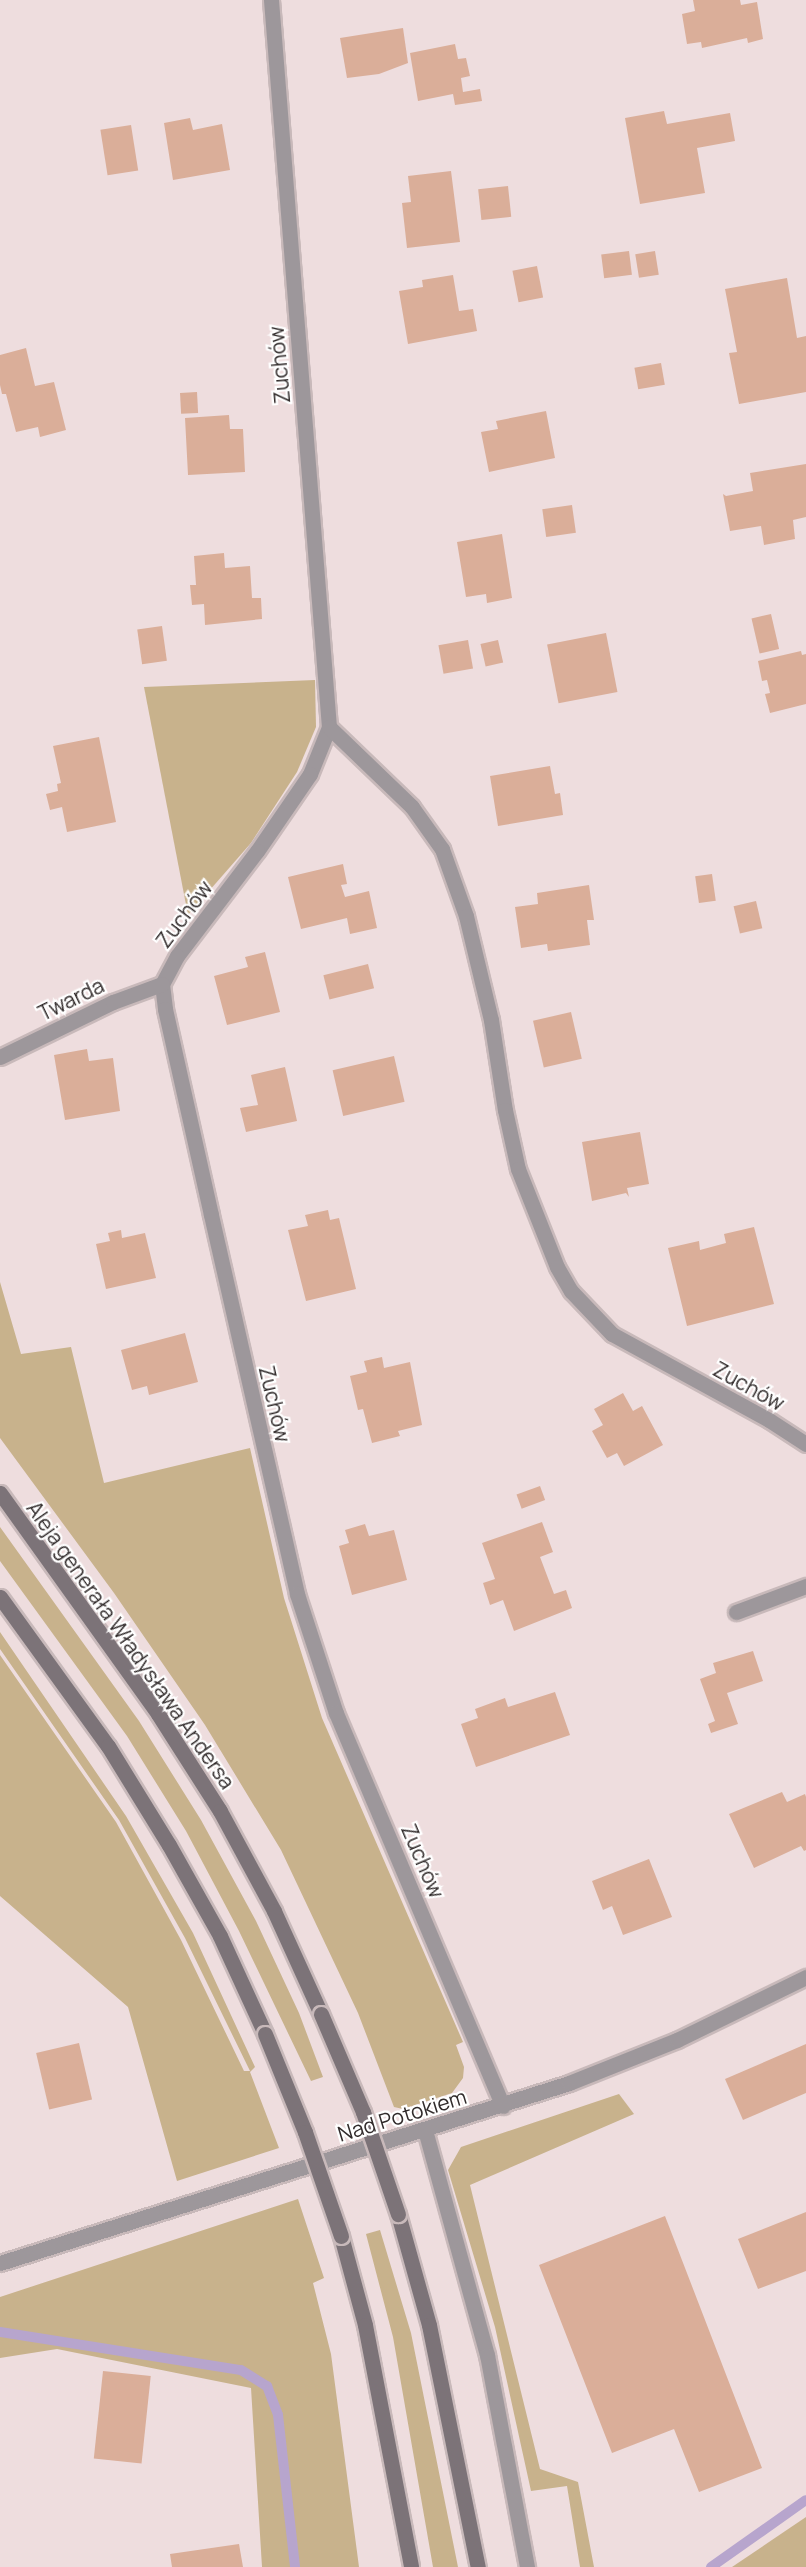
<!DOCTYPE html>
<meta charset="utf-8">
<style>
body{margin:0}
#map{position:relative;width:806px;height:2567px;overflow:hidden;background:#eeddde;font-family:Manrope,sans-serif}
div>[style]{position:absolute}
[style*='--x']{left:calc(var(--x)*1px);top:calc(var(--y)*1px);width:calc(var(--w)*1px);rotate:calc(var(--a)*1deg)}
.green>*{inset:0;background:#c8b28c}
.stream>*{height:10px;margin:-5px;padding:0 5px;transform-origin:5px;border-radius:5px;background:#b7a5cd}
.building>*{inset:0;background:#daae99;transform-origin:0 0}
.roads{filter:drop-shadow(2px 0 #c8b9ba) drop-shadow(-2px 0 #c8b9ba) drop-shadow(0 2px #c8b9ba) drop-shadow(0 -2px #c8b9ba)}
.service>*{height:15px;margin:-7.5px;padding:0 7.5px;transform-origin:7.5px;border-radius:7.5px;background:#9d979b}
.minor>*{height:15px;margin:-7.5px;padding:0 7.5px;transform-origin:7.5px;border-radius:7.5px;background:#9d979b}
.tertiary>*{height:15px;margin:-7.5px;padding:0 7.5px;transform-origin:7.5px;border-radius:7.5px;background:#9d979b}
.secondary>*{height:15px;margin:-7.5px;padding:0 7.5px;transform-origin:7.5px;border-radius:7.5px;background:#7c7378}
.bridges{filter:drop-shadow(2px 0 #c8b9ba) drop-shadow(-2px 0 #c8b9ba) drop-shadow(0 2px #c8b9ba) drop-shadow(0 -2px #c8b9ba)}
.secondary-bridge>*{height:15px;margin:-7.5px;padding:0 7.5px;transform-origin:7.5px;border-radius:7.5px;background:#7c7378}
span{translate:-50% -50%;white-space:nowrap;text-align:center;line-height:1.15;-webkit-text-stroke:4.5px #fff;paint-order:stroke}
.street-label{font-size:21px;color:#312b2b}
</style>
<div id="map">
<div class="green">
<i style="clip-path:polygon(315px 680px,316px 727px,297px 772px,251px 843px,188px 915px,144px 687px)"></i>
<i style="clip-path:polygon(0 1282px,21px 1354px,71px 1347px,104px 1483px,250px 1448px,284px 1598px,322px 1718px,463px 2042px,456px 2045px,464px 2067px,463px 2078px,452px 2093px,403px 2109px,394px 2107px,358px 2013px,281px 1850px,205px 1725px,114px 1593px,0 1438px)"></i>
<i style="clip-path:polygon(0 1527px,139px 1721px,201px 1820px,256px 1921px,299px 2013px,323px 2077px,311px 2081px,239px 1931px,186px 1831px,127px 1736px,0 1561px)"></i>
<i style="clip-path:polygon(0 1632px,126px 1816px,193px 1933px,255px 2067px,250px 2072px,279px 2148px,177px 2181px,128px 2007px,0 1896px,0 1655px,116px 1822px,181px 1940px,244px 2071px,250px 2071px,185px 1938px,119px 1820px,0 1649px)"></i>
<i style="clip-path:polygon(619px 2094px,634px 2114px,470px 2185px,540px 2469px,578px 2482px,594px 2567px,580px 2567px,567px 2486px,531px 2491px,495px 2327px,448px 2170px,461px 2147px)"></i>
<i style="clip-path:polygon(298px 2199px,324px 2278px,313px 2283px,331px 2354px,359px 2567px,262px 2567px,251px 2388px,57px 2349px,0 2358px,0 2297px)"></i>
<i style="clip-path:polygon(380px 2230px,411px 2333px,458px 2567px,433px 2567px,393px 2337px,366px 2234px)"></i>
<i style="clip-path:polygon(806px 2517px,806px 2567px,732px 2567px)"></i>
</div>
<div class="stream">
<i style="--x:0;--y:2332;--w:244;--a:9"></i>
<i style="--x:241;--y:2370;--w:31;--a:32"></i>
<i style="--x:267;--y:2386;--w:31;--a:69"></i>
<i style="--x:278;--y:2415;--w:153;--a:83.6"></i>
<i style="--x:711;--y:2567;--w:116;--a:-35.2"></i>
</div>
<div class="building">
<i style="clip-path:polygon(693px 0,740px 0,741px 5px,757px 2px,763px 39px,748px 43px,747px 38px,702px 48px,701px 42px,687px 44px,682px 14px,695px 11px)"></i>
<i style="clip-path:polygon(403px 28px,408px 63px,379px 74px,347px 78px,340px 38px)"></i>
<i style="clip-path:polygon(455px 44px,458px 59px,466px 58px,470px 76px,461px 78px,463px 92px,480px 89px,482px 101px,455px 105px,453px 94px,418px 101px,410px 53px)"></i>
<i style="clip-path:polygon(664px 111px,667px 124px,730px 113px,735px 141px,697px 148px,705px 193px,640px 204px,625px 118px)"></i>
<i style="clip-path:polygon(190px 118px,193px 130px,222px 124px,230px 170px,173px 180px,164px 123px)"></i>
<i style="left:131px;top:125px;width:46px;height:31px;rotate:81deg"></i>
<i style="clip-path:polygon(451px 171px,460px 242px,407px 248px,402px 203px,411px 202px,408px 176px)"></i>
<i style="left:508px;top:186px;width:31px;height:30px;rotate:84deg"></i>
<i style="left:629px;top:251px;width:24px;height:28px;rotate:83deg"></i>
<i style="left:655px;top:251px;width:24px;height:20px;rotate:81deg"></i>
<i style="left:537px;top:266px;width:32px;height:25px;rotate:79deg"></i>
<i style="clip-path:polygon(453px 275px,459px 311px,473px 309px,477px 331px,408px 344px,399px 291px,423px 287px,422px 280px)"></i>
<i style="clip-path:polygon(787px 278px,797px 338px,806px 336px,806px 392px,739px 404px,729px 353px,737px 352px,725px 289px)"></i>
<i style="clip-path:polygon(26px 348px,35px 386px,54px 382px,66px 430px,40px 437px,38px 427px,16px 432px,6px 394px,2px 394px,0 385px,0 355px)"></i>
<i style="left:661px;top:363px;width:22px;height:27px;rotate:80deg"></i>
<i style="left:197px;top:392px;width:21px;height:17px;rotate:87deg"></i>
<i style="clip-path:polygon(546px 411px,555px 458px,489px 472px,481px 432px,498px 429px,496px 421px)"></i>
<i style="clip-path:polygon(229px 415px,230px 429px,243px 429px,245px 472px,188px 475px,185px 418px)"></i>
<i style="clip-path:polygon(806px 464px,806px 517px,793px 520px,795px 539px,764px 545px,761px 526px,730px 531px,723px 494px,726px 496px,753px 491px,750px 473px)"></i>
<i style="left:572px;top:505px;width:28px;height:30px;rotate:82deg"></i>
<i style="clip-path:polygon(502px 534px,512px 598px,487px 603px,486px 594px,466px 597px,457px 542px)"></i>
<i style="clip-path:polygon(224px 553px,225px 568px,250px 566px,252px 598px,261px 598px,262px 619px,205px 625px,204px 604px,192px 605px,190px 585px,196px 585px,194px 556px)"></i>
<i style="left:771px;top:614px;width:36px;height:20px;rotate:77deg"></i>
<i style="left:162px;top:626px;width:35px;height:25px;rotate:82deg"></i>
<i style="left:606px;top:633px;width:60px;height:60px;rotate:79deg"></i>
<i style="left:468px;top:640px;width:29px;height:30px;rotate:80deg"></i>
<i style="left:498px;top:640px;width:23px;height:18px;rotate:77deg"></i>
<i style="clip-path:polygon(801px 651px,802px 655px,806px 654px,806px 704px,770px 713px,765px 694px,770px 693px,767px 680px,762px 681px,758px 661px)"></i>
<i style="clip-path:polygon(99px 737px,116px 822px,67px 832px,62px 807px,50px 810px,46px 794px,58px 791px,57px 784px,61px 783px,53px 746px)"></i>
<i style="clip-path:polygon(550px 766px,555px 794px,560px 793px,563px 815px,498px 826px,490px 776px)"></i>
<i style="clip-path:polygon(343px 864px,347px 884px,341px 885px,345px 897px,369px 891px,377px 928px,350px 934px,347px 918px,301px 929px,288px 877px)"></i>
<i style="left:712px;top:874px;width:27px;height:17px;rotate:82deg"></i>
<i style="clip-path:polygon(589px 885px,594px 920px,587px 920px,590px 945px,548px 951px,547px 944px,521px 948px,515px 907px,538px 904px,537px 893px)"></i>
<i style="left:756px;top:901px;width:28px;height:23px;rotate:77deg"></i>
<i style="clip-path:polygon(265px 952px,280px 1012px,227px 1025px,214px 976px,248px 967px,245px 957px)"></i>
<i style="left:368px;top:964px;width:25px;height:46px;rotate:76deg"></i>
<i style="left:571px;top:1012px;width:48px;height:39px;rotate:77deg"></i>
<i style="clip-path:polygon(87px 1049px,89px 1061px,113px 1058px,120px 1111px,65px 1120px,54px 1055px)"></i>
<i style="left:394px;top:1056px;width:47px;height:63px;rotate:77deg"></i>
<i style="clip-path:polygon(285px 1067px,297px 1121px,246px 1132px,240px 1108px,258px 1105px,251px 1075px)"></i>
<i style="clip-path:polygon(640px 1132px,649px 1184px,627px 1188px,629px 1197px,626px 1193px,592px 1201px,582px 1142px)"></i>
<i style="clip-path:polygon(328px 1210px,330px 1220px,339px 1218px,356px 1289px,306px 1301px,288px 1230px,308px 1226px,305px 1215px)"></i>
<i style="clip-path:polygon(754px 1227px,774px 1304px,687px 1326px,668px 1248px,699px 1241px,700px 1250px,726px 1243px,724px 1234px)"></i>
<i style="clip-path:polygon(121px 1230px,122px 1238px,145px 1233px,156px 1278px,106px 1289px,96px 1244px,110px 1241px,108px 1233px)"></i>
<i style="clip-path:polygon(185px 1333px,198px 1382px,149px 1395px,147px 1386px,132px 1390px,121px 1350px)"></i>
<i style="clip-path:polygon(382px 1357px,384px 1368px,410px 1362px,422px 1425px,398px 1431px,400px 1436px,372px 1443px,363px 1409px,358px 1410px,350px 1376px,367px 1372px,364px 1361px)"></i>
<i style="clip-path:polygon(623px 1393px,633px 1411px,642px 1406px,663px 1445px,624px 1466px,617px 1453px,607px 1458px,592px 1431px,603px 1425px,594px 1409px)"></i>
<i style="left:540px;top:1486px;width:15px;height:25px;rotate:70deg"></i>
<i style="clip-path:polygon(542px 1522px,553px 1552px,540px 1557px,554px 1594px,566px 1590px,572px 1608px,514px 1631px,503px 1600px,490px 1605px,483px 1583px,495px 1579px,482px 1543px)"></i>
<i style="clip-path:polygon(365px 1524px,369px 1536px,394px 1530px,407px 1580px,352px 1595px,339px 1546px,349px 1543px,345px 1530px)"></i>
<i style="clip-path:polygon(753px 1651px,763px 1681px,727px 1693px,738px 1724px,711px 1733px,708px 1724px,715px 1721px,700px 1679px,716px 1673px,713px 1663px)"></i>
<i style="clip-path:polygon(555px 1692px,570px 1735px,476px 1767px,461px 1724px,478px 1718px,475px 1709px,505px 1698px,508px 1707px)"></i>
<i style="clip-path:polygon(782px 1792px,787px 1802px,805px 1794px,806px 1797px,806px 1850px,804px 1851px,801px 1846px,754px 1868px,729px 1814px)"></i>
<i style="clip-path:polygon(649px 1859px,672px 1917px,623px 1935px,612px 1906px,603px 1910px,592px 1881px)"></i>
<i style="left:79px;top:2043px;width:58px;height:44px;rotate:77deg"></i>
<i style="clip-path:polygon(806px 2044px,806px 2093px,743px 2120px,725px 2079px)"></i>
<i style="clip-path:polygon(806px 2212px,806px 2271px,758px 2289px,738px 2239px)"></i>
<i style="clip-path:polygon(665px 2216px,762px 2468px,699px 2492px,674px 2429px,612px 2453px,539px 2265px)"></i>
<i style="left:103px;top:2371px;width:48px;height:88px;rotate:6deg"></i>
<i style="clip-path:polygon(239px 2544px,243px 2567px,172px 2567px,170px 2554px)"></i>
</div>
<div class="roads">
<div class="service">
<i style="--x:736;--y:1612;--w:75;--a:-20.4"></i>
</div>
<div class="minor">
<i style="--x:271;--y:0;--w:729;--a:85.44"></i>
<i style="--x:329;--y:727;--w:51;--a:112"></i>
<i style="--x:310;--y:774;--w:93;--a:124.5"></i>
<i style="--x:257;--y:851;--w:132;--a:127.3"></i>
<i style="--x:177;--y:956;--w:32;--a:118"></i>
<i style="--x:162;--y:984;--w:25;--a:83"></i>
<i style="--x:165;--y:1009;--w:211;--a:77.4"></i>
<i style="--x:211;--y:1215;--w:389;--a:77.2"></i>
<i style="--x:297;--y:1594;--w:125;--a:71.9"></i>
<i style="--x:336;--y:1713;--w:427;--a:67"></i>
<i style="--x:329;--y:727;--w:115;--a:43.9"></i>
<i style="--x:412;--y:807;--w:52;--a:54.5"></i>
<i style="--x:442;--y:849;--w:71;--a:70.3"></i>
<i style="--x:466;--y:916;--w:107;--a:76.5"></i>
<i style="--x:491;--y:1020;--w:91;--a:81.2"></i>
<i style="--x:505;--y:1110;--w:60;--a:77.6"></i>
<i style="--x:518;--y:1169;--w:105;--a:68.3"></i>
<i style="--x:557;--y:1267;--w:28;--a:60"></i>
<i style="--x:571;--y:1291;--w:59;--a:46.4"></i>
<i style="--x:612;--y:1334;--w:179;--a:28.7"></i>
<i style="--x:769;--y:1420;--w:44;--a:33"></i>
<i style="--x:0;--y:1057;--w:126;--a:-26"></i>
<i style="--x:113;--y:1002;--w:52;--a:-20.2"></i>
<i style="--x:425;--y:2130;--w:233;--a:74.6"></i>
<i style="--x:487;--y:2355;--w:216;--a:79.3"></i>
</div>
<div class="tertiary">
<i style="--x:0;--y:2263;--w:597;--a:-17.55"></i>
<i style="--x:569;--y:2083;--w:116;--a:-21.7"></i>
<i style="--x:677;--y:2040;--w:144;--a:-26"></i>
</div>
<div class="secondary">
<i style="--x:0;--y:1493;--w:272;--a:54.4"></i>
<i style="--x:158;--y:1714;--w:115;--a:57.4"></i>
<i style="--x:220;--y:1811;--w:114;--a:61.6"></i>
<i style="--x:274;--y:1911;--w:113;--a:65.5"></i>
<i style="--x:0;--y:1597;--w:184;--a:54.1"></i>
<i style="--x:108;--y:1746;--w:116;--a:58.4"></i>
<i style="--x:169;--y:1845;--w:104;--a:60.7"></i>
<i style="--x:220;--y:1936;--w:108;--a:65.3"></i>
<i style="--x:398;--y:2214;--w:115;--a:74.4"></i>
<i style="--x:429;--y:2325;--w:247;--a:78.6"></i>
<i style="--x:341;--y:2236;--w:92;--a:74.9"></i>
<i style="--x:365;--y:2325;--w:246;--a:79.2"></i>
</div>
</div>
<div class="bridges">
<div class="secondary-bridge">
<i style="--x:321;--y:2014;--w:107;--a:66.8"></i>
<i style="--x:363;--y:2112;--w:108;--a:71.1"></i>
<i style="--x:265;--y:2034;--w:106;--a:67.8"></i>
<i style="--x:305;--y:2132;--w:110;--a:70.9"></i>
</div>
</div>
<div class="street-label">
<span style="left:279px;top:365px;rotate:-95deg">Zuchów</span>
<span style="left:184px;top:914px;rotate:-53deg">Zuchów</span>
<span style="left:71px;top:999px;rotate:-26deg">Twarda</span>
<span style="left:749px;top:1386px;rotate:29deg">Zuchów</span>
<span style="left:275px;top:1404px;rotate:77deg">Zuchów</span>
<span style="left:131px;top:1645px;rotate:55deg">Aleja generała Władysława Andersa</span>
<span style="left:423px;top:1861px;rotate:67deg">Zuchów</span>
<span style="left:402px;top:2115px;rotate:-17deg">Nad Potokiem</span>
</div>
</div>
